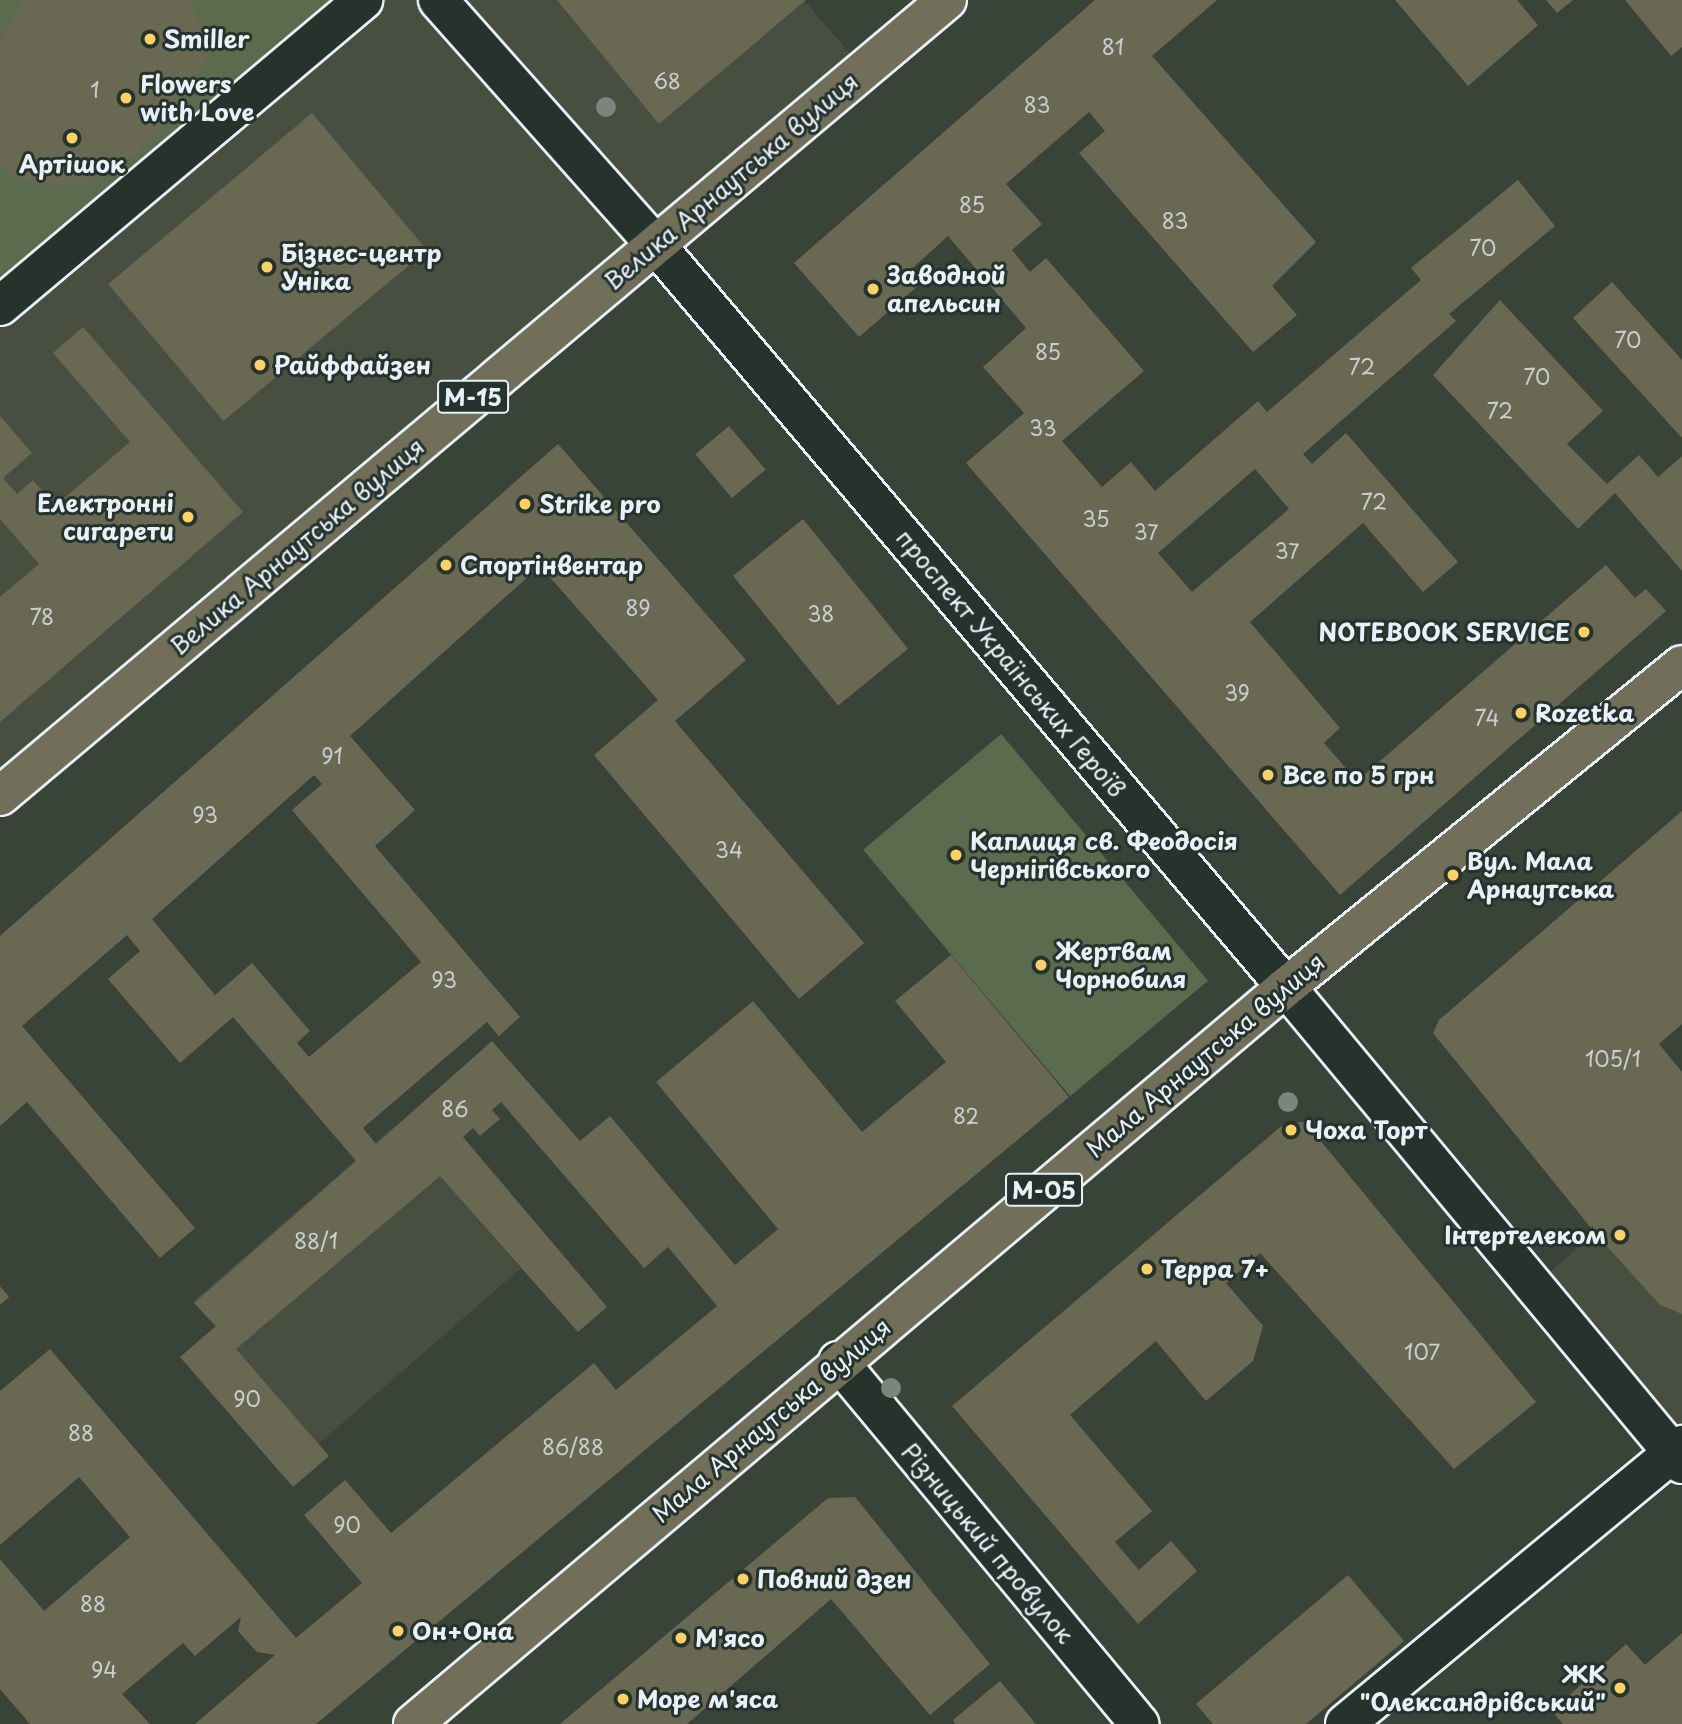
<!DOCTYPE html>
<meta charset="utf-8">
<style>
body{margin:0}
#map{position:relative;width:1682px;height:1724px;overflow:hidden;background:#3a4338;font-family:"Playpen Sans",sans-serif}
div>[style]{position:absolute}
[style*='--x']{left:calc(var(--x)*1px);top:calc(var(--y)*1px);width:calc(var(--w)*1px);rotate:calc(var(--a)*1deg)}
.built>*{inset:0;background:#484e40;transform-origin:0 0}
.green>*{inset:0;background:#5a6b4e;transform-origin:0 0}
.building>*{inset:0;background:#696853;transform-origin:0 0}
.roads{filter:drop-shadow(2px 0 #e8f1f8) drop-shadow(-2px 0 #e8f1f8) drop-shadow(0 2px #e8f1f8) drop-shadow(0 -2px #e8f1f8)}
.street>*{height:38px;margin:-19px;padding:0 19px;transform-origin:19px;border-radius:19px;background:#26332d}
.primary>*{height:38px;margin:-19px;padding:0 19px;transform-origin:19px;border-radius:19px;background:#716e59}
.trees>*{width:20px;height:20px;margin:-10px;border-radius:50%;background:#7a857c}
.dots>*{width:19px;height:19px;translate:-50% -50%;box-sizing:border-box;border:4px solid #26332d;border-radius:50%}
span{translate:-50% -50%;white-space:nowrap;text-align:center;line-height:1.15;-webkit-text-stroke:6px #26332d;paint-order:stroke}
.number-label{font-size:21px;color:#c8cfcf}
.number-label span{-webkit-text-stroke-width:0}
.shield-label span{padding:2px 5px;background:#26332d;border:2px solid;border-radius:5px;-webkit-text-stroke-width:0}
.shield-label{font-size:23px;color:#e8f1f8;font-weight:700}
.poi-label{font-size:24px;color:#e8f1f8;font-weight:700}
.left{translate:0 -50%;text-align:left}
.right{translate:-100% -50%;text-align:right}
.street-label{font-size:24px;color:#e8f1f8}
</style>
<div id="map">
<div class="built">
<i style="clip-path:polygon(377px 0,443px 0,650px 244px,0 791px,0 317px)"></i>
<i style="clip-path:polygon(446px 0,804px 0,859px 64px,656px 238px)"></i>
<i style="left:396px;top:1125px;width:190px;height:269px;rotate:49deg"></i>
<i style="clip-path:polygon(1627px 1204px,1682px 1204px,1682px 1438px,1541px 1280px)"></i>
</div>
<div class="green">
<i style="clip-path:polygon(0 0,363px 0,0 306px)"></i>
<i style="left:1001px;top:734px;width:322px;height:180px;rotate:50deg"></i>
</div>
<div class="building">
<i style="clip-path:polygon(23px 0,189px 0,204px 31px,206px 59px,174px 118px,133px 157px,83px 183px,44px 186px,10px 176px,0 167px,0 42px)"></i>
<i style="clip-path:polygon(557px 0,806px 0,659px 124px)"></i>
<i style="clip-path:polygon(evenodd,1095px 0,1217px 0,1152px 56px,1316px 242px,1272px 286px,1297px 315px,1253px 352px,1079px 153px,1105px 131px,1089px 112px,1006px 184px,1042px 224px,1012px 250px,1030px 272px,1046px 258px,1144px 371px,1062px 441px,1102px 487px,1131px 462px,1155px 491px,1258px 401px,1267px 412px,1421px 280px,1411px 268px,1518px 180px,1555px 226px,1449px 314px,1456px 321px,1303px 454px,1312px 464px,1346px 433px,1458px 562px,1423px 592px,1363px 523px,1250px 622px,1340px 728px,1324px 743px,1357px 781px,1606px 565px,1635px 598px,1646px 589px,1666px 611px,1340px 895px,966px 463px,1024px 413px,983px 367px,1026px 328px,948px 236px,907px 273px,918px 286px,859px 337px,794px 263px,1095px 0,1255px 469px,1289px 509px,1192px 592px,1158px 553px,1255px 469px)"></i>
<i style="clip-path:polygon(1395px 0,1517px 0,1538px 25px,1468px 86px)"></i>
<i style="clip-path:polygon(1546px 0,1573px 0,1557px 13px)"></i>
<i style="clip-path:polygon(1625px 0,1682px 0,1682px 47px,1671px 56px)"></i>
<i style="left:312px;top:113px;width:179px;height:266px;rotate:50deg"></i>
<i style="clip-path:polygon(1612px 282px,1682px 360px,1682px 438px,1573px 318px)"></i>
<i style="clip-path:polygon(1500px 300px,1603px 411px,1567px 444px,1607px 484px,1639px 455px,1658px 477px,1682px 456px,1682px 571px,1615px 493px,1578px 529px,1433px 375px)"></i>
<i style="clip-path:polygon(83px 327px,243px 512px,0 722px,0 597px,39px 564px,0 519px,0 416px,32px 453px,3px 478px,17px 494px,33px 480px,55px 506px,130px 442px,53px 353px)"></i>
<i style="left:729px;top:426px;width:57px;height:44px;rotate:50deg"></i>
<i style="clip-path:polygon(evenodd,558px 444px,746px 660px,675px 721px,864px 943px,799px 999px,594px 755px,658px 700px,540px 566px,350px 736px,415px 810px,375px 846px,520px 1017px,499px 1036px,487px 1022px,363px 1128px,376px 1144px,492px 1041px,580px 1141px,610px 1116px,735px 1265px,778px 1229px,656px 1082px,753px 1001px,862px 1132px,946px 1062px,895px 1001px,951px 955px,1069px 1097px,316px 1724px,195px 1724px,275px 1655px,257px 1652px,238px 1631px,241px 1617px,195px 1656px,183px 1643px,122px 1694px,150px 1724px,30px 1724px,0 1689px,0 1559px,44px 1611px,130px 1537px,79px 1477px,0 1545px,0 1391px,50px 1349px,296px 1638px,362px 1583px,304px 1515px,345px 1480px,391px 1533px,594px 1363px,616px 1390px,717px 1306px,668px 1247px,644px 1268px,501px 1102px,492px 1110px,500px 1119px,480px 1136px,473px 1128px,463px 1137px,607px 1307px,578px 1332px,440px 1176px,236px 1349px,329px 1456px,293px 1487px,180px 1357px,216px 1326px,194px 1303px,356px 1161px,233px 1017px,180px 1063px,108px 979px,140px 951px,127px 935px,22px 1026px,195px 1228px,160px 1258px,27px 1102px,0 1126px,0 936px,558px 444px,314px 775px,322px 784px,292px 810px,421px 962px,309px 1057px,297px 1043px,310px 1031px,252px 963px,215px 995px,152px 919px,314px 775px)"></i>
<i style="left:803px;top:519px;width:167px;height:90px;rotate:51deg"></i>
<i style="clip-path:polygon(1682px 811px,1682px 1024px,1659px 1044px,1682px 1072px,1682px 1314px,1660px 1305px,1595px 1233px,1433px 1033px,1439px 1020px)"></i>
<i style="clip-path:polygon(1305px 1122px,1536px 1402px,1454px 1469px,1260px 1253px,1226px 1283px,1263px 1326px,1253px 1361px,1206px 1401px,1156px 1341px,1070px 1415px,1152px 1511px,1115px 1542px,1139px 1570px,1171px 1541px,1197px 1571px,1138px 1624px,952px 1406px,1285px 1123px)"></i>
<i style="clip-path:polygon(0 1286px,9px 1297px,0 1305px)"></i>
<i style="clip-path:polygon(855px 1497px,990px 1664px,930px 1715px,831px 1599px,687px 1724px,560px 1724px,828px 1498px)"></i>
<i style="clip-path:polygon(1348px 1575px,1404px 1641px,1306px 1724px,1213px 1724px,1196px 1704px)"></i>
<i style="clip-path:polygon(1682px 1633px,1682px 1724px,1563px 1724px,1552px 1711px,1626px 1644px,1645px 1665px)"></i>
<i style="clip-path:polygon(1000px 1681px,1036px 1724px,955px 1724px,953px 1720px)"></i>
</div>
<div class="roads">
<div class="street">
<i style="--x:438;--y:0;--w:327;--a:48.4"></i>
<i style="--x:655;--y:244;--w:975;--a:49.66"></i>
<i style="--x:1286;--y:987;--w:620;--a:50.3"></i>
<i style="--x:0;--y:306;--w:475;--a:-40.1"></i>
<i style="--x:838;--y:1361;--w:472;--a:50.3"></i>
<i style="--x:1345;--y:1724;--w:438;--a:-39.6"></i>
</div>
<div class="primary">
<i style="--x:0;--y:796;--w:1237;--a:-40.05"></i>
<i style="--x:413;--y:1724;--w:1142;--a:-40.17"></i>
<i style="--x:1286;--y:987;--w:510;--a:-39.12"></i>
</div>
</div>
<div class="trees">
<i style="left:606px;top:107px"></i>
<i style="left:1288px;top:1102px"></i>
<i style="left:891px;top:1388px"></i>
</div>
<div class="dots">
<i style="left:150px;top:39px;background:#ffd166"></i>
<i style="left:126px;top:98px;background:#ffd166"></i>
<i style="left:72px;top:138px;background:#ffd166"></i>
<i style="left:267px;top:267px;background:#ffd166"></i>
<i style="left:873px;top:289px;background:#ffd166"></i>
<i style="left:260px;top:365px;background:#ffd166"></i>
<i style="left:525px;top:504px;background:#ffd166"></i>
<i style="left:188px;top:517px;background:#ffd166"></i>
<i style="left:446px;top:565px;background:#ffd166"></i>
<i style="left:1584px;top:632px;background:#ffd166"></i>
<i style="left:1521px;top:713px;background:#ffd166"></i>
<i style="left:1268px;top:775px;background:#ffd166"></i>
<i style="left:956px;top:855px;background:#ffd166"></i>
<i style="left:1453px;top:875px;background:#ffd166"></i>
<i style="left:1041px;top:965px;background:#ffd166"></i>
<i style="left:1291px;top:1130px;background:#ffd166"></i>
<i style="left:1620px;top:1235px;background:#ffd166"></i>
<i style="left:1147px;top:1269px;background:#ffd166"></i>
<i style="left:743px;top:1579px;background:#ffd166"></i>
<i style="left:398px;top:1631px;background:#ffd166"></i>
<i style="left:681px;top:1638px;background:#ffd166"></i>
<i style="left:1620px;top:1688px;background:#ffd166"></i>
<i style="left:623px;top:1699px;background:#ffd166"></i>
</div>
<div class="number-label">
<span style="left:1113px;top:46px">81</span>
<span style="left:667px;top:80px">68</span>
<span style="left:95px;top:89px">1</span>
<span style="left:1037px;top:104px">83</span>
<span style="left:972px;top:204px">85</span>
<span style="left:1175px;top:220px">83</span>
<span style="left:1483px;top:247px">70</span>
<span style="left:1628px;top:339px">70</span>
<span style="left:1048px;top:351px">85</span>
<span style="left:1362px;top:366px">72</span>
<span style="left:1537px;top:376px">70</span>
<span style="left:1500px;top:410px">72</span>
<span style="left:1043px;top:427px">33</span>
<span style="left:1374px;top:501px">72</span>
<span style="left:1096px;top:518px">35</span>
<span style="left:1146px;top:531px">37</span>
<span style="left:1287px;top:550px">37</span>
<span style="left:638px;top:607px">89</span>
<span style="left:821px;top:613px">38</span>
<span style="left:42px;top:616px">78</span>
<span style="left:1237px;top:692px">39</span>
<span style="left:1487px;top:717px">74</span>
<span style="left:332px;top:755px">91</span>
<span style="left:205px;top:814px">93</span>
<span style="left:729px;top:849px">34</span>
<span style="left:444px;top:979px">93</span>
<span style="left:1613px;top:1058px">105/1</span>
<span style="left:455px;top:1108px">86</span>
<span style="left:966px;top:1115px">82</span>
<span style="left:316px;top:1240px">88/1</span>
<span style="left:1422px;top:1351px">107</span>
<span style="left:247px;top:1398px">90</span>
<span style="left:81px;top:1432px">88</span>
<span style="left:573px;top:1446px">86/88</span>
<span style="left:347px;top:1524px">90</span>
<span style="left:93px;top:1603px">88</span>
<span style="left:104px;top:1669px">94</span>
</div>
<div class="shield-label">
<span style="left:473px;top:397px">М-15</span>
<span style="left:1044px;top:1190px">М-05</span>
</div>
<div class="poi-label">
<span class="left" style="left:164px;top:39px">Smiller</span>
<span class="left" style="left:140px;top:98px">Flowers<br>with Love</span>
<span style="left:72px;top:164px">Артішок</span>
<span class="left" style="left:281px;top:267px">Бізнес-центр<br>Уніка</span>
<span class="left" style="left:887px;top:289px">Заводной<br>апельсин</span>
<span class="left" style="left:274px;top:365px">Райффайзен</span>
<span class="right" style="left:174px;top:517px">Електронні<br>сигарети</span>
<span class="left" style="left:539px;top:504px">Strike pro</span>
<span class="left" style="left:460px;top:565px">Спортінвентар</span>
<span class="right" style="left:1570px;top:632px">NOTEBOOK SERVICE</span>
<span class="left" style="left:1535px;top:713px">Rozetka</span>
<span class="left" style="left:1282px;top:775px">Все по 5 грн</span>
<span class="left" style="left:970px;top:855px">Каплиця св. Феодосія<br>Чернігівського</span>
<span class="left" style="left:1467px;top:875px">Вул. Мала<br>Арнаутська</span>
<span class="left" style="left:1055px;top:965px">Жертвам<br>Чорнобиля</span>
<span class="left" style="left:1305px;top:1130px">Чоха Торт</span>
<span class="right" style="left:1606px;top:1235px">Інтертелеком</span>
<span class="left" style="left:1161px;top:1269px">Терра 7+</span>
<span class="left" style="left:757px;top:1579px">Повний дзен</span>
<span class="left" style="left:412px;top:1631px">Он+Она</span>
<span class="left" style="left:695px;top:1638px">М'ясо</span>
<span class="right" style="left:1606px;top:1688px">ЖК<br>"Олександрівський"</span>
<span class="left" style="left:637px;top:1699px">Море м'яса</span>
</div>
<div class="street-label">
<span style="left:731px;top:181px;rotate:-40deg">Велика Арнаутська вулиця</span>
<span style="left:297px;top:546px;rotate:-40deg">Велика Арнаутська вулиця</span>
<span style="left:1011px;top:663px;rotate:50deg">проспект Українських Героїв</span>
<span style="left:1205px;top:1055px;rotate:-40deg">Мала Арнаутська вулиця</span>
<span style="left:771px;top:1420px;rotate:-40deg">Мала Арнаутська вулиця</span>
<span style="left:988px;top:1543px;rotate:50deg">Різницький провулок</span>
</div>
</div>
